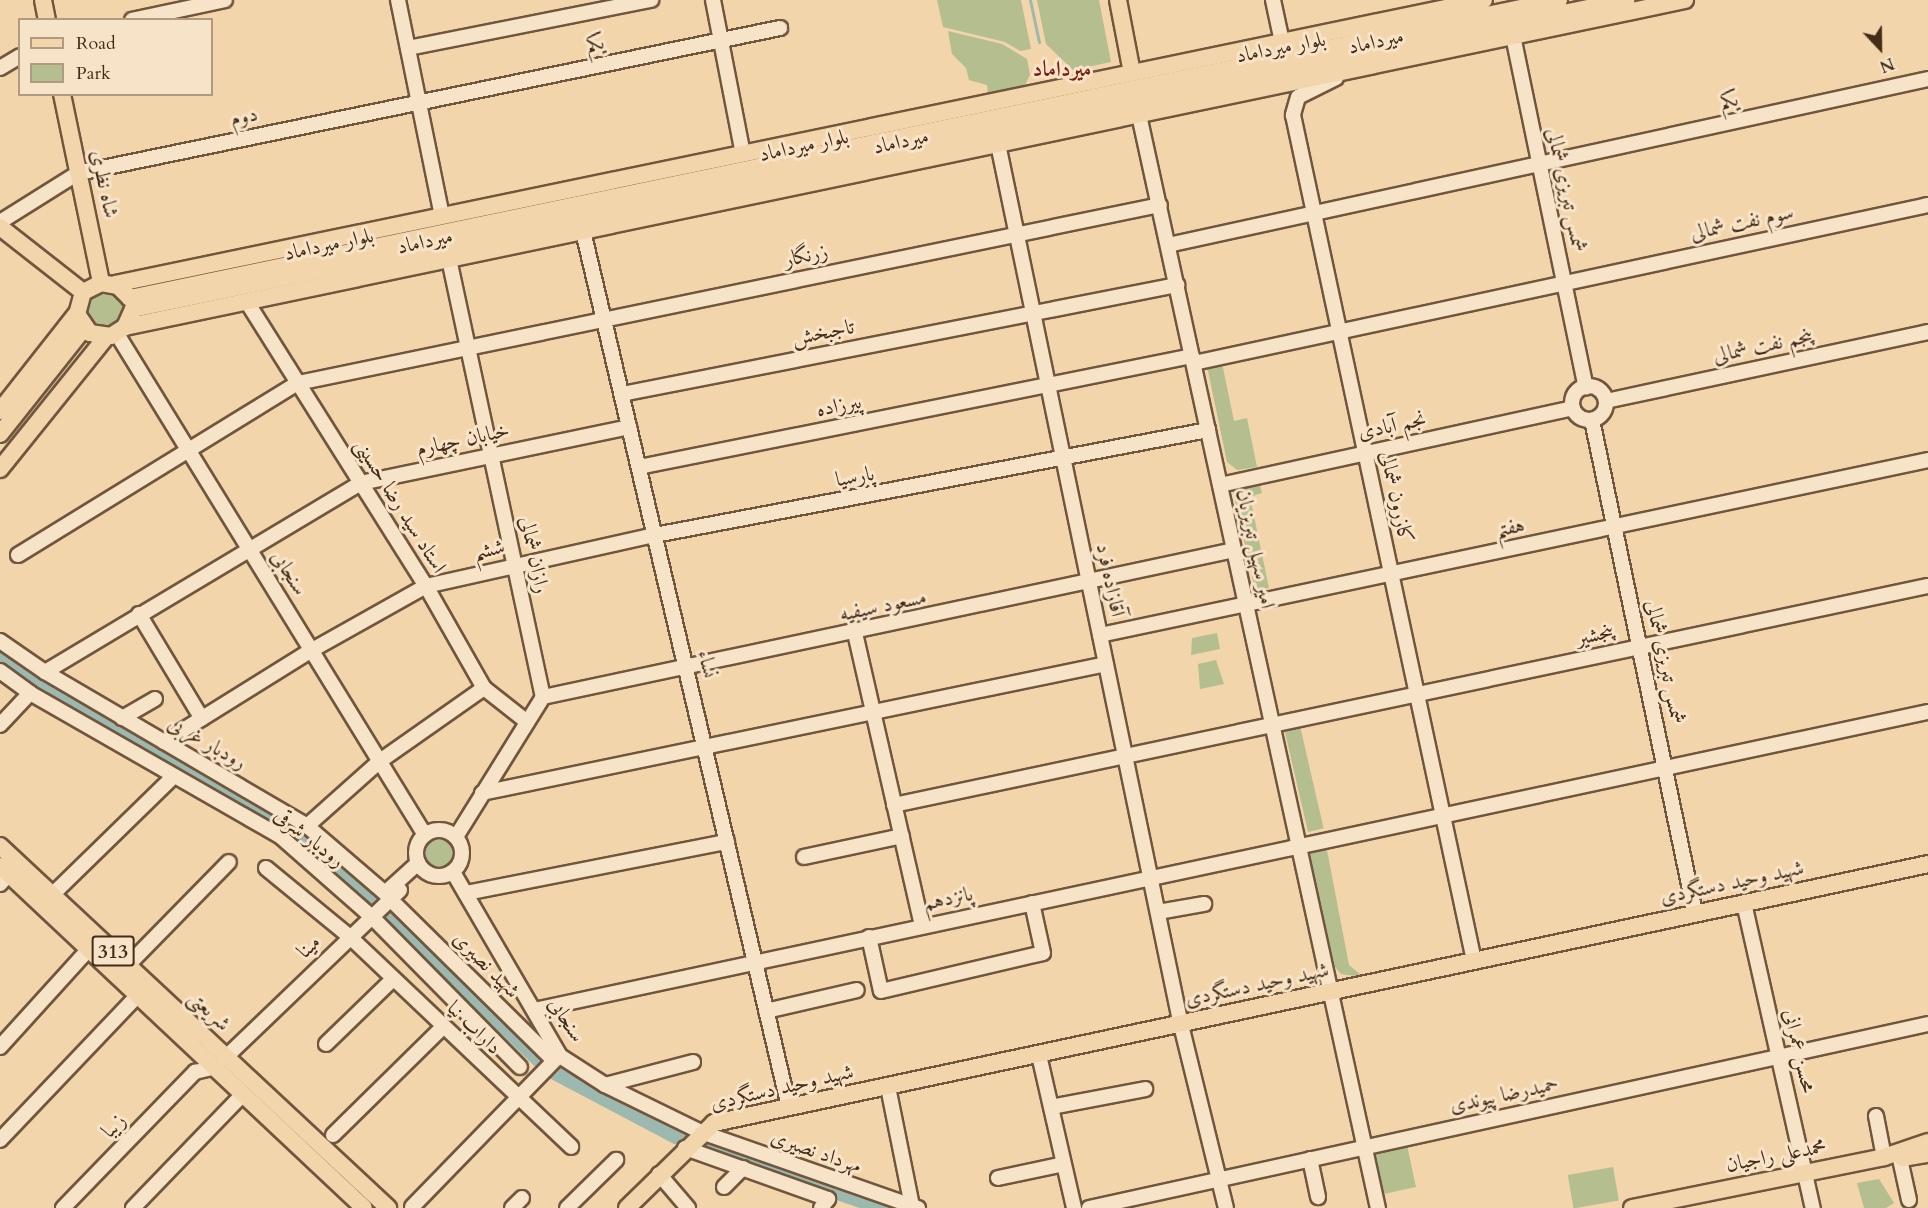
<!DOCTYPE html>
<meta charset="utf-8">
<style>
body{margin:0}
#map{position:relative;width:1928px;height:1208px;overflow:hidden;background:#f3d5ab;font-family:Cardo,Amiri,serif}
div>[style]{position:absolute}
[style*='--x']{left:calc(var(--x)*1px);top:calc(var(--y)*1px);width:calc(var(--w)*1px);rotate:calc(var(--a)*1deg)}
.green>*{inset:0;background:#b4be8e;transform-origin:0 0}
.round{border-radius:50%}
.stream>*{height:3px;margin:-1.5px;padding:0 1.5px;transform-origin:1.5px;border-radius:1.5px;background:#9cb8af}
.river>*{height:16px;margin:-8px;padding:0 8px;transform-origin:8px;border-radius:8px;background:#9cb8af}
.roads{filter:drop-shadow(2px 0 #70563d) drop-shadow(-2px 0 #70563d) drop-shadow(0 2px #70563d) drop-shadow(0 -2px #70563d)}
.minor>*{height:14px;margin:-7px;padding:0 7px;transform-origin:7px;border-radius:7px;background:#f7e4c8}
.minor>.ring{margin:-7px;padding:0;box-sizing:content-box;background:none;border:14px solid #f7e4c8;border-radius:50%}
.major>*{height:16px;margin:-8px;padding:0 8px;transform-origin:8px;border-radius:8px;background:#f3d5ab}
span{translate:-50% -50%;white-space:nowrap;text-align:center;line-height:1.15;-webkit-text-stroke:6px #f7e4c8;paint-order:stroke}
.shield-label span{padding:2px 4px;background:#f7e4c8;border:2px solid;border-radius:4px;-webkit-text-stroke-width:0}
.shield-label{font-size:20px;color:#452c18;font-weight:700}
.street-label{font-size:21px;color:#452c18}
.neighbourhood-label{font-size:22px;color:#7a1f14;font-weight:700}
.legend{position:absolute;left:18px;top:18px;width:195px;height:78px;box-sizing:border-box;background:#f7e4c8;border:2px solid #b09a82;margin:0;padding:8px 10px;list-style:none;font-size:18px;color:#452c18}
.legend li{display:flex;align-items:center;gap:12px;height:30px}
.legend b{width:30px;border:2px solid #b09a82}
.north{position:absolute;left:1850px;top:18px;width:60px;height:60px;-webkit-text-stroke:4px #f7e4c8;paint-order:stroke;rotate:158deg;font-size:16px;font-weight:700;line-height:24px;text-align:center;color:#452c18}
.north::after{content:'';display:block;margin:auto;width:21px;height:27px;background:#452c18;clip-path:polygon(50% 0,100% 100%,50% 72%,0 100%)}
</style>
<div id="map">
<div class="green">
<i style="clip-path:polygon(937px 0,1021px 0,1031px 49px,1020px 51px,1005px 42px,943px 27px)"></i>
<i style="clip-path:polygon(1037px 0,1099px 0,1111px 62px,1073px 70px,1046px 44px)"></i>
<i style="clip-path:polygon(948px 31px,1002px 44px,1027px 59px,1030px 75px,1024px 87px,988px 95px,987px 85px,969px 80px,966px 68px,952px 54px)"></i>
<i class="round" style="left:84px;top:289px;width:40px;height:40px"></i>
<i style="clip-path:polygon(1222px 363px,1234px 421px,1247px 418px,1257px 467px,1237px 470px,1227px 462px,1207px 366px)"></i>
<i style="clip-path:polygon(1259px 481px,1262px 493px,1250px 497px,1269px 588px,1255px 590px,1232px 487px)"></i>
<i style="clip-path:polygon(1217px 633px,1220px 649px,1191px 655px,1192px 638px)"></i>
<i style="clip-path:polygon(1216px 660px,1224px 684px,1200px 689px,1198px 664px)"></i>
<i style="left:1300px;top:726px;width:105px;height:16px;rotate:77deg"></i>
<i class="round" style="left:421px;top:835px;width:36px;height:36px"></i>
<i style="clip-path:polygon(1326px 845px,1349px 965px,1361px 975px,1356px 976px,1341px 974px,1335px 967px,1309px 859px,1309px 853px)"></i>
<i style="left:1407px;top:1145px;width:43px;height:38px;rotate:78deg"></i>
<i style="left:1613px;top:1167px;width:34px;height:46px;rotate:80deg"></i>
<i style="clip-path:polygon(1879px 1179px,1894px 1203px,1886px 1208px,1864px 1208px,1857px 1183px)"></i>
</div>
<div class="stream">
<i style="--x:1030;--y:0;--w:43;--a:77.9"></i>
</div>
<div class="river">
<i style="--x:0;--y:656;--w:42;--a:34.4"></i>
<i style="--x:35;--y:680;--w:297;--a:30.4"></i>
<i style="--x:291;--y:830;--w:108;--a:39.7"></i>
<i style="--x:374;--y:899;--w:244;--a:44.2"></i>
<i style="--x:549;--y:1069;--w:144;--a:27.8"></i>
<i style="--x:676;--y:1136;--w:220;--a:19.1"></i>
</div>
<div class="roads">
<div class="minor">
<i style="--x:398;--y:0;--w:220;--a:78.5"></i>
<i style="--x:713;--y:0;--w:157;--a:79"></i>
<i style="--x:1273;--y:0;--w:43;--a:77.9"></i>
<i style="--x:132;--y:20;--w:95;--a:-12.1"></i>
<i style="--x:1513;--y:36;--w:359;--a:78.3"></i>
<i style="--x:408;--y:48;--w:248;--a:-11.2"></i>
<i style="--x:0;--y:68;--w:23;--a:-31"></i>
<i style="--x:1336;--y:78;--w:42;--a:153.4"></i>
<i style="--x:1298;--y:97;--w:19;--a:106"></i>
<i style="--x:1293;--y:115;--w:865;--a:77.92"></i>
<i style="--x:1139;--y:115;--w:1119;--a:77.67"></i>
<i style="--x:998;--y:144;--w:900;--a:78.27"></i>
<i style="--x:1181;--y:1025;--w:188;--a:76.2"></i>
<i style="--x:0;--y:222;--w:92;--a:-32.1"></i>
<i style="--x:78;--y:173;--w:717;--a:-11.67"></i>
<i style="--x:583;--y:231;--w:900;--a:76.77"></i>
<i style="--x:1168;--y:245;--w:778;--a:-12.32"></i>
<i style="--x:449;--y:259;--w:448;--a:77.9"></i>
<i style="--x:543;--y:697;--w:165;--a:121.9"></i>
<i style="--x:247;--y:302;--w:336;--a:57.8"></i>
<i style="--x:426;--y:586;--w:117;--a:60.4"></i>
<i style="--x:484;--y:688;--w:55;--a:38.3"></i>
<i style="--x:117;--y:334;--w:588;--a:58.42"></i>
<i style="--x:1194;--y:363;--w:751;--a:-12.15"></i>
<i class="ring" style="left:1572px;top:386px;width:20px;height:20px"></i>
<i style="--x:622;--y:394;--w:566;--a:-11.11"></i>
<i style="--x:1606;--y:401;--w:329;--a:-12.1"></i>
<i style="--x:1592;--y:420;--w:504;--a:78.2"></i>
<i style="--x:639;--y:467;--w:564;--a:-11.35"></i>
<i style="--x:1220;--y:485;--w:361;--a:-12.3"></i>
<i style="--x:18;--y:555;--w:329;--a:-31.6"></i>
<i style="--x:298;--y:383;--w:880;--a:-11.67"></i>
<i style="--x:139;--y:614;--w:122;--a:59"></i>
<i style="--x:855;--y:633;--w:301;--a:77.1"></i>
<i style="--x:1100;--y:635;--w:846;--a:-11.93"></i>
<i style="--x:0;--y:641;--w:55;--a:34.6"></i>
<i style="--x:45;--y:672;--w:304;--a:30.4"></i>
<i style="--x:307;--y:826;--w:103;--a:40.7"></i>
<i style="--x:385;--y:893;--w:45;--a:-42.3"></i>
<i style="--x:0;--y:671;--w:37;--a:36"></i>
<i style="--x:30;--y:693;--w:289;--a:29.8"></i>
<i style="--x:281;--y:837;--w:120;--a:41.3"></i>
<i style="--x:371;--y:916;--w:212;--a:45.4"></i>
<i style="--x:45;--y:672;--w:368;--a:-30.9"></i>
<i style="--x:361;--y:483;--w:274;--a:-11.8"></i>
<i style="--x:543;--y:697;--w:706;--a:-12.01"></i>
<i style="--x:122;--y:718;--w:38;--a:-30"></i>
<i style="--x:0;--y:725;--w:44;--a:-46.8"></i>
<i style="--x:164;--y:742;--w:174;--a:-31.9"></i>
<i style="--x:312;--y:650;--w:131;--a:-29.3"></i>
<i style="--x:426;--y:586;--w:235;--a:-12.6"></i>
<i style="--x:655;--y:535;--w:563;--a:-10.75"></i>
<i style="--x:482;--y:793;--w:637;--a:-11.68"></i>
<i style="--x:894;--y:805;--w:1057;--a:-11.96"></i>
<i style="--x:307;--y:826;--w:98;--a:-41.7"></i>
<i style="--x:380;--y:761;--w:127;--a:-35.1"></i>
<i class="ring" style="left:416px;top:830px;width:32px;height:32px"></i>
<i style="--x:804;--y:857;--w:100;--a:-12.1"></i>
<i style="--x:266;--y:868;--w:109;--a:39.4"></i>
<i style="--x:350;--y:937;--w:305;--a:43.5"></i>
<i style="--x:453;--y:872;--w:213;--a:59.8"></i>
<i style="--x:560;--y:1056;--w:54;--a:32.8"></i>
<i style="--x:605;--y:1085;--w:107;--a:26.1"></i>
<i style="--x:701;--y:1132;--w:230;--a:19.3"></i>
<i style="--x:0;--y:884;--w:13;--a:-48"></i>
<i style="--x:466;--y:893;--w:266;--a:-11.1"></i>
<i style="--x:52;--y:895;--w:169;--a:-44.3"></i>
<i style="--x:390;--y:899;--w:229;--a:44.6"></i>
<i style="--x:1744;--y:903;--w:313;--a:77.3"></i>
<i style="--x:1158;--y:912;--w:47;--a:-9.9"></i>
<i style="--x:869;--y:937;--w:55;--a:77.5"></i>
<i style="--x:881;--y:991;--w:166;--a:-13.2"></i>
<i style="--x:1043;--y:953;--w:51;--a:-102.4"></i>
<i style="--x:128;--y:965;--w:144;--a:-45.6"></i>
<i style="--x:534;--y:1010;--w:1425;--a:-12.07"></i>
<i style="--x:766;--y:1011;--w:93;--a:-13"></i>
<i style="--x:326;--y:1044;--w:93;--a:-44.1"></i>
<i style="--x:0;--y:1047;--w:132;--a:-47.8"></i>
<i style="--x:1039;--y:1055;--w:157;--a:77.1"></i>
<i style="--x:226;--y:1057;--w:241;--a:-43.8"></i>
<i style="--x:605;--y:1085;--w:91;--a:-14.6"></i>
<i style="--x:888;--y:1087;--w:121;--a:78.6"></i>
<i style="--x:1051;--y:1107;--w:96;--a:-10.8"></i>
<i style="--x:1876;--y:1116;--w:42;--a:79"></i>
<i style="--x:333;--y:1135;--w:154;--a:-44.5"></i>
<i style="--x:0;--y:1140;--w:200;--a:-46.4"></i>
<i style="--x:685;--y:1148;--w:152;--a:19.6"></i>
<i style="--x:828;--y:1199;--w:11;--a:128"></i>
<i style="--x:1310;--y:1159;--w:39;--a:78"></i>
<i style="--x:1900;--y:1159;--w:42;--a:77.6"></i>
<i style="--x:659;--y:1174;--w:45;--a:49.5"></i>
<i style="--x:998;--y:1178;--w:67;--a:-12"></i>
<i style="--x:724;--y:1187;--w:27;--a:-45"></i>
<i style="--x:412;--y:1207;--w:209;--a:-45.8"></i>
<i style="--x:63;--y:1208;--w:190;--a:-45.9"></i>
<i style="--x:195;--y:1072;--w:22;--a:-13"></i>
<i style="--x:133;--y:1208;--w:158;--a:-46"></i>
<i style="--x:512;--y:1208;--w:14;--a:-45"></i>
<i style="--x:567;--y:1208;--w:69;--a:-44.4"></i>
<i style="--x:1089;--y:1208;--w:859;--a:-12.37"></i>
</div>
<div class="major">
<i style="--x:43;--y:0;--w:20;--a:79"></i>
<i style="--x:1118;--y:0;--w:74;--a:79.1"></i>
<i style="--x:1559;--y:0;--w:1460;--a:168.22"></i>
<i style="--x:130;--y:298;--w:17;--a:-135"></i>
<i style="--x:118;--y:286;--w:17;--a:-170"></i>
<i style="--x:101;--y:283;--w:20;--a:153"></i>
<i style="--x:83;--y:292;--w:23;--a:105"></i>
<i style="--x:77;--y:314;--w:23;--a:56"></i>
<i style="--x:90;--y:333;--w:21;--a:8"></i>
<i style="--x:111;--y:336;--w:17;--a:-33"></i>
<i style="--x:125;--y:327;--w:20;--a:-66"></i>
<i style="--x:133;--y:309;--w:1525;--a:-11.69"></i>
<i style="--x:62;--y:94;--w:193;--a:78.3"></i>
<i style="--x:0;--y:227;--w:105;--a:38.1"></i>
<i style="--x:115;--y:284;--w:1398;--a:-11.72"></i>
<i style="--x:125;--y:327;--w:1594;--a:-11.84"></i>
<i style="--x:0;--y:411;--w:125;--a:-51.8"></i>
<i style="--x:0;--y:434;--w:135;--a:-51.6"></i>
<i style="--x:0;--y:469;--w:169;--a:-51.2"></i>
<i style="--x:0;--y:846;--w:531;--a:43.01"></i>
<i style="--x:0;--y:866;--w:499;--a:43.2"></i>
<i style="--x:1902;--y:1158;--w:26;--a:-9"></i>
<i style="--x:627;--y:1208;--w:122;--a:-44.3"></i>
<i style="--x:714;--y:1123;--w:1241;--a:-12.04"></i>
<i style="--x:1632;--y:1208;--w:257;--a:-11.4"></i>
<i style="--x:1884;--y:1157;--w:46;--a:-18.8"></i>
</div>
</div>
<div class="shield-label">
<span style="left:113px;top:951px">313</span>
</div>
<div class="street-label">
<span style="left:1376px;top:42px;rotate:-12deg">میرداماد</span>
<span style="left:595px;top:44px;rotate:-12deg">یکم</span>
<span style="left:1281px;top:48px;rotate:-11deg">بلوار میرداماد</span>
<span style="left:1729px;top:101px;rotate:-12deg">یکم</span>
<span style="left:244px;top:117px;rotate:-12deg">دوم</span>
<span style="left:901px;top:142px;rotate:-12deg">میرداماد</span>
<span style="left:804px;top:146px;rotate:-12deg">بلوار میرداماد</span>
<span style="left:104px;top:184px;rotate:78deg">شاه نظری</span>
<span style="left:1566px;top:190px;rotate:78deg">شمس تبریزی شمالی</span>
<span style="left:1742px;top:223px;rotate:-12deg">سوم نفت شمالی</span>
<span style="left:425px;top:242px;rotate:-12deg">میرداماد</span>
<span style="left:329px;top:245px;rotate:-12deg">بلوار میرداماد</span>
<span style="left:806px;top:256px;rotate:-12deg">زرنگار</span>
<span style="left:823px;top:333px;rotate:-11deg">تاجبخش</span>
<span style="left:1763px;top:346px;rotate:-12deg">پنجم نفت شمالی</span>
<span style="left:839px;top:406px;rotate:-11deg">پیرزاده</span>
<span style="left:1392px;top:426px;rotate:-12deg">نجم آبادی</span>
<span style="left:463px;top:440px;rotate:-12deg">خیابان چهارم</span>
<span style="left:855px;top:477px;rotate:-10deg">پارسیا</span>
<span style="left:1396px;top:497px;rotate:78deg">کازرون شمالی</span>
<span style="left:400px;top:506px;rotate:58deg">استاد سید رضا حسینی</span>
<span style="left:1510px;top:528px;rotate:-12deg">هفتم</span>
<span style="left:1255px;top:549px;rotate:78deg">امیر سهیل تبریزیان</span>
<span style="left:489px;top:550px;rotate:-13deg">ششم</span>
<span style="left:534px;top:555px;rotate:78deg">رازان شمالی</span>
<span style="left:289px;top:573px;rotate:58deg">سنجابی</span>
<span style="left:1110px;top:580px;rotate:78deg">آقازاده فرد</span>
<span style="left:883px;top:606px;rotate:-12deg">مسعود سیفیه</span>
<span style="left:1595px;top:635px;rotate:-13deg">پنجشیر</span>
<span style="left:1665px;top:662px;rotate:78deg">شمس تبریزی شمالی</span>
<span style="left:707px;top:664px;rotate:77deg">نساء</span>
<span style="left:207px;top:743px;rotate:30deg">رودبار غربی</span>
<span style="left:309px;top:838px;rotate:38deg">رودبار شرقی</span>
<span style="left:1732px;top:883px;rotate:-12deg">شهید وحید دستگردی</span>
<span style="left:948px;top:899px;rotate:-12deg">پانزدهم</span>
<span style="left:309px;top:947px;rotate:-44deg">مینا</span>
<span style="left:486px;top:965px;rotate:45deg">شهید نصیری</span>
<span style="left:1257px;top:985px;rotate:-12deg">شهید وحید دستگردی</span>
<span style="left:209px;top:1011px;rotate:43deg">شریعتی</span>
<span style="left:566px;top:1020px;rotate:57deg">سنجابی</span>
<span style="left:474px;top:1028px;rotate:44deg">داراب نیا</span>
<span style="left:1799px;top:1051px;rotate:77deg">محسن عمرانی</span>
<span style="left:782px;top:1088px;rotate:-13deg">شهید وحید دستگردی</span>
<span style="left:1504px;top:1095px;rotate:-12deg">حمیدرضا پیوندی</span>
<span style="left:114px;top:1126px;rotate:-46deg">زیبا</span>
<span style="left:816px;top:1152px;rotate:19deg">مهرداد نصیری</span>
<span style="left:1776px;top:1156px;rotate:-11deg">محمدعلی راجیان</span>
</div>
<div class="neighbourhood-label">
<span style="left:1062px;top:70px">میرداماد</span>
</div>
<ul class="legend">
<li><b style="height:8px;background:#f3d5ab"></b>Road</li>
<li><b style="height:16px;background:#b4be8e"></b>Park</li>
</ul>
<div class="north">N</div>
</div>
